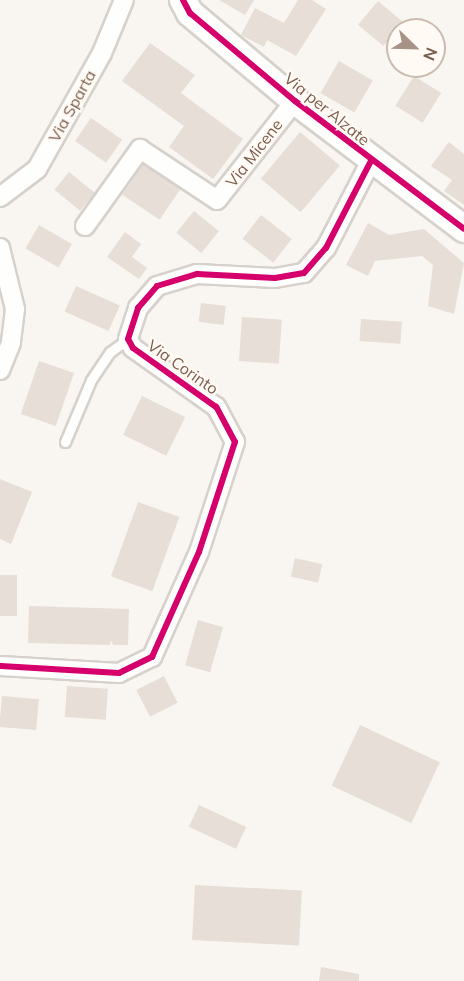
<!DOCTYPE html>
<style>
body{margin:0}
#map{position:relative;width:464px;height:981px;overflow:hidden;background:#f9f5f0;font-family:Mulish,sans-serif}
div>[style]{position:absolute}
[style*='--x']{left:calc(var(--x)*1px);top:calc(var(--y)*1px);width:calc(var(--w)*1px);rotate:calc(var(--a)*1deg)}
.building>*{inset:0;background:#e6ded7;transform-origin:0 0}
.roads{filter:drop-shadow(2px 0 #d7d1cb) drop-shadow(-2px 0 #d7d1cb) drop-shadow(0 2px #d7d1cb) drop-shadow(0 -2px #d7d1cb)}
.lane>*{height:9px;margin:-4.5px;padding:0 4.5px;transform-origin:4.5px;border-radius:4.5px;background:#fefefd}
.street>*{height:18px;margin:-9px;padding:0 9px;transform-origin:9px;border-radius:9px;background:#fefefd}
.secondary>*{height:26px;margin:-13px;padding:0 13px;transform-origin:13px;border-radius:13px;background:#fefefd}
.cycleway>*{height:6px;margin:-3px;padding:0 3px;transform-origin:3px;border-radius:3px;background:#d6006c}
span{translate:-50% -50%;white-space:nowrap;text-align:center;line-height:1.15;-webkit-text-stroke:5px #fffaf3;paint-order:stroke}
.street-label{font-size:16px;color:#7a5c4d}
.north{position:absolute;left:386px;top:18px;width:60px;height:60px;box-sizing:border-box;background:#fffaf3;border:2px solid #cabbb1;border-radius:50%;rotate:113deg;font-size:16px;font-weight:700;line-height:24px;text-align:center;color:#7a5c4d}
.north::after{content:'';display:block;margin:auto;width:21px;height:27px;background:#a69286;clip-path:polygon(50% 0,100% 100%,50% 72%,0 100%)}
</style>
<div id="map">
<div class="building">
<i style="clip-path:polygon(219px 0,254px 0,245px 15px)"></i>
<i style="clip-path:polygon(298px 0,312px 0,326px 9px,296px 56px,267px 40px,264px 47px,241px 35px,255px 8px,284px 23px)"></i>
<i style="left:378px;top:1px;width:33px;height:31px;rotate:40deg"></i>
<i style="clip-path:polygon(150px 43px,195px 75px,181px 93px,243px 139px,213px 179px,169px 147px,184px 126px,122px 81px)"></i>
<i style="left:339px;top:61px;width:39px;height:37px;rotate:30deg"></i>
<i style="left:414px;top:76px;width:32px;height:35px;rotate:32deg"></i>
<i style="left:91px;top:118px;width:38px;height:28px;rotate:35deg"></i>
<i style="left:300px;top:132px;width:52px;height:61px;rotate:40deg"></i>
<i style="clip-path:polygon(449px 142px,464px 154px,464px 205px,444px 191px,452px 180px,431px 166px)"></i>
<i style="left:143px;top:164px;width:45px;height:37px;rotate:34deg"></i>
<i style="left:69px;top:172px;width:33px;height:23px;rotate:39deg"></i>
<i style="left:194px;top:211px;width:32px;height:28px;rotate:39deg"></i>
<i style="left:261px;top:215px;width:39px;height:30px;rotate:38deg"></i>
<i style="clip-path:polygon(368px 223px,389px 235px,424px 229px,464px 263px,454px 314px,428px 306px,433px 265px,422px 256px,375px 261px,368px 276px,346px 265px)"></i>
<i style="left:39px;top:225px;width:38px;height:27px;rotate:30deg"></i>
<i style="clip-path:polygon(125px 232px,141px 244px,132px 257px,147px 268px,139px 279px,107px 257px)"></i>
<i style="left:76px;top:286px;width:48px;height:28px;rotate:24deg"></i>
<i style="left:201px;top:303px;width:25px;height:19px;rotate:7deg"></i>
<i style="left:242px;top:317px;width:40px;height:44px;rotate:4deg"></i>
<i style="left:361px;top:319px;width:41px;height:22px;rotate:4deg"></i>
<i style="left:39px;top:361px;width:37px;height:56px;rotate:19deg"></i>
<i style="left:142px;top:396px;width:48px;height:43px;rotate:26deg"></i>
<i style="clip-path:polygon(0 479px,32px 492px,11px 544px,0 539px)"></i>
<i style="left:138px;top:502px;width:44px;height:79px;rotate:20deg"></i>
<i style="left:295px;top:558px;width:28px;height:19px;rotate:13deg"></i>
<i style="left:0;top:575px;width:17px;height:41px"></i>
<i style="clip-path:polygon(29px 606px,129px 609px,128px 645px,113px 645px,111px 640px,110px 645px,28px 643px)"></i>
<i style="left:198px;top:620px;width:26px;height:47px;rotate:16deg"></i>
<i style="left:164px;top:676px;width:30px;height:31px;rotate:63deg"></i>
<i style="left:67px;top:686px;width:41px;height:31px;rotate:4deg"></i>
<i style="left:2px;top:696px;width:37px;height:31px;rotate:5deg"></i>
<i style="left:360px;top:725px;width:88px;height:67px;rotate:25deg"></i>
<i style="left:199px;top:805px;width:52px;height:24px;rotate:25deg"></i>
<i style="left:195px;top:885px;width:107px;height:55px;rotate:3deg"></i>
<i style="clip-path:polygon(321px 967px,359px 974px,359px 981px,319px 981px)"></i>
</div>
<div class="roads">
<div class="lane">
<i style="--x:65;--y:442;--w:67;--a:-67.2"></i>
<i style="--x:91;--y:380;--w:34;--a:-56"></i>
<i style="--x:110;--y:352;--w:22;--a:-36"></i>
</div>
<div class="street">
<i style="--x:0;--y:197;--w:46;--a:-37.1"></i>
<i style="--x:37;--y:169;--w:133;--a:-60.7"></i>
<i style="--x:102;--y:53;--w:57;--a:-67.5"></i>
<i style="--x:85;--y:226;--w:95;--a:-54.5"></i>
<i style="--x:140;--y:149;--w:92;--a:33.5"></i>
<i style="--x:217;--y:200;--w:126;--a:-51.8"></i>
<i style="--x:0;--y:248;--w:63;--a:76.2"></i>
<i style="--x:15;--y:309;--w:34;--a:97"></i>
<i style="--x:11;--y:343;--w:29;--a:112"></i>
<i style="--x:1;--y:666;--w:118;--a:3.4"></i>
<i style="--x:119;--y:673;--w:37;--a:-26"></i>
<i style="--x:152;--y:657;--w:115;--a:-65.9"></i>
<i style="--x:199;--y:552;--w:116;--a:-71.9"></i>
<i style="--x:235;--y:442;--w:40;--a:-118"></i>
<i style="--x:216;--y:407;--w:102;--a:-144.6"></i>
<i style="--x:133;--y:348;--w:10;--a:-119"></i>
<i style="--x:128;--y:339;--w:33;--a:-72"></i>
<i style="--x:138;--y:308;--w:29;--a:-49"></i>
<i style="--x:157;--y:286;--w:42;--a:-16.7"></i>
<i style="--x:197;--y:274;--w:78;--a:2.9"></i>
<i style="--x:275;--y:278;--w:29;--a:-10"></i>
<i style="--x:304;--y:273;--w:33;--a:-49"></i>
<i style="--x:326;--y:248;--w:98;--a:-62.7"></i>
</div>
<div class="secondary">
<i style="--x:183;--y:0;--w:15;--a:62"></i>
<i style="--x:190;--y:13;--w:137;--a:40"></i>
<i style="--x:295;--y:101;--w:212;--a:37.1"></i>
</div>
</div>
<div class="cycleway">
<i style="--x:183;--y:0;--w:15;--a:62"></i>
<i style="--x:190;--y:13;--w:137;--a:40"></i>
<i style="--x:295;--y:101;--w:212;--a:37.1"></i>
<i style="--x:1;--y:666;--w:118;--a:3.4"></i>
<i style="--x:119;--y:673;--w:37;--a:-26"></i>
<i style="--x:152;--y:657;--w:115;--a:-65.9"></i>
<i style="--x:199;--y:552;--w:116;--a:-71.9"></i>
<i style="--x:235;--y:442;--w:40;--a:-118"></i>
<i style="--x:216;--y:407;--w:102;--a:-144.6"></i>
<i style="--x:133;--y:348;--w:10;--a:-119"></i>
<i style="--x:128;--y:339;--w:33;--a:-72"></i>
<i style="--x:138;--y:308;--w:29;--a:-49"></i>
<i style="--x:157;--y:286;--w:42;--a:-16.7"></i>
<i style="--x:197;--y:274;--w:78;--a:2.9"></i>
<i style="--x:275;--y:278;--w:29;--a:-10"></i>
<i style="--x:304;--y:273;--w:33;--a:-49"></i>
<i style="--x:326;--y:248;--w:98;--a:-62.7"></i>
</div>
<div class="street-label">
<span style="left:72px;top:106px;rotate:-61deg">Via Sparta</span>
<span style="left:327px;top:109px;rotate:39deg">Via per Alzate</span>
<span style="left:254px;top:153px;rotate:-52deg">Via Micene</span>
<span style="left:183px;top:367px;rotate:35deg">Via Corinto</span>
</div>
<div class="north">N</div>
</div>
